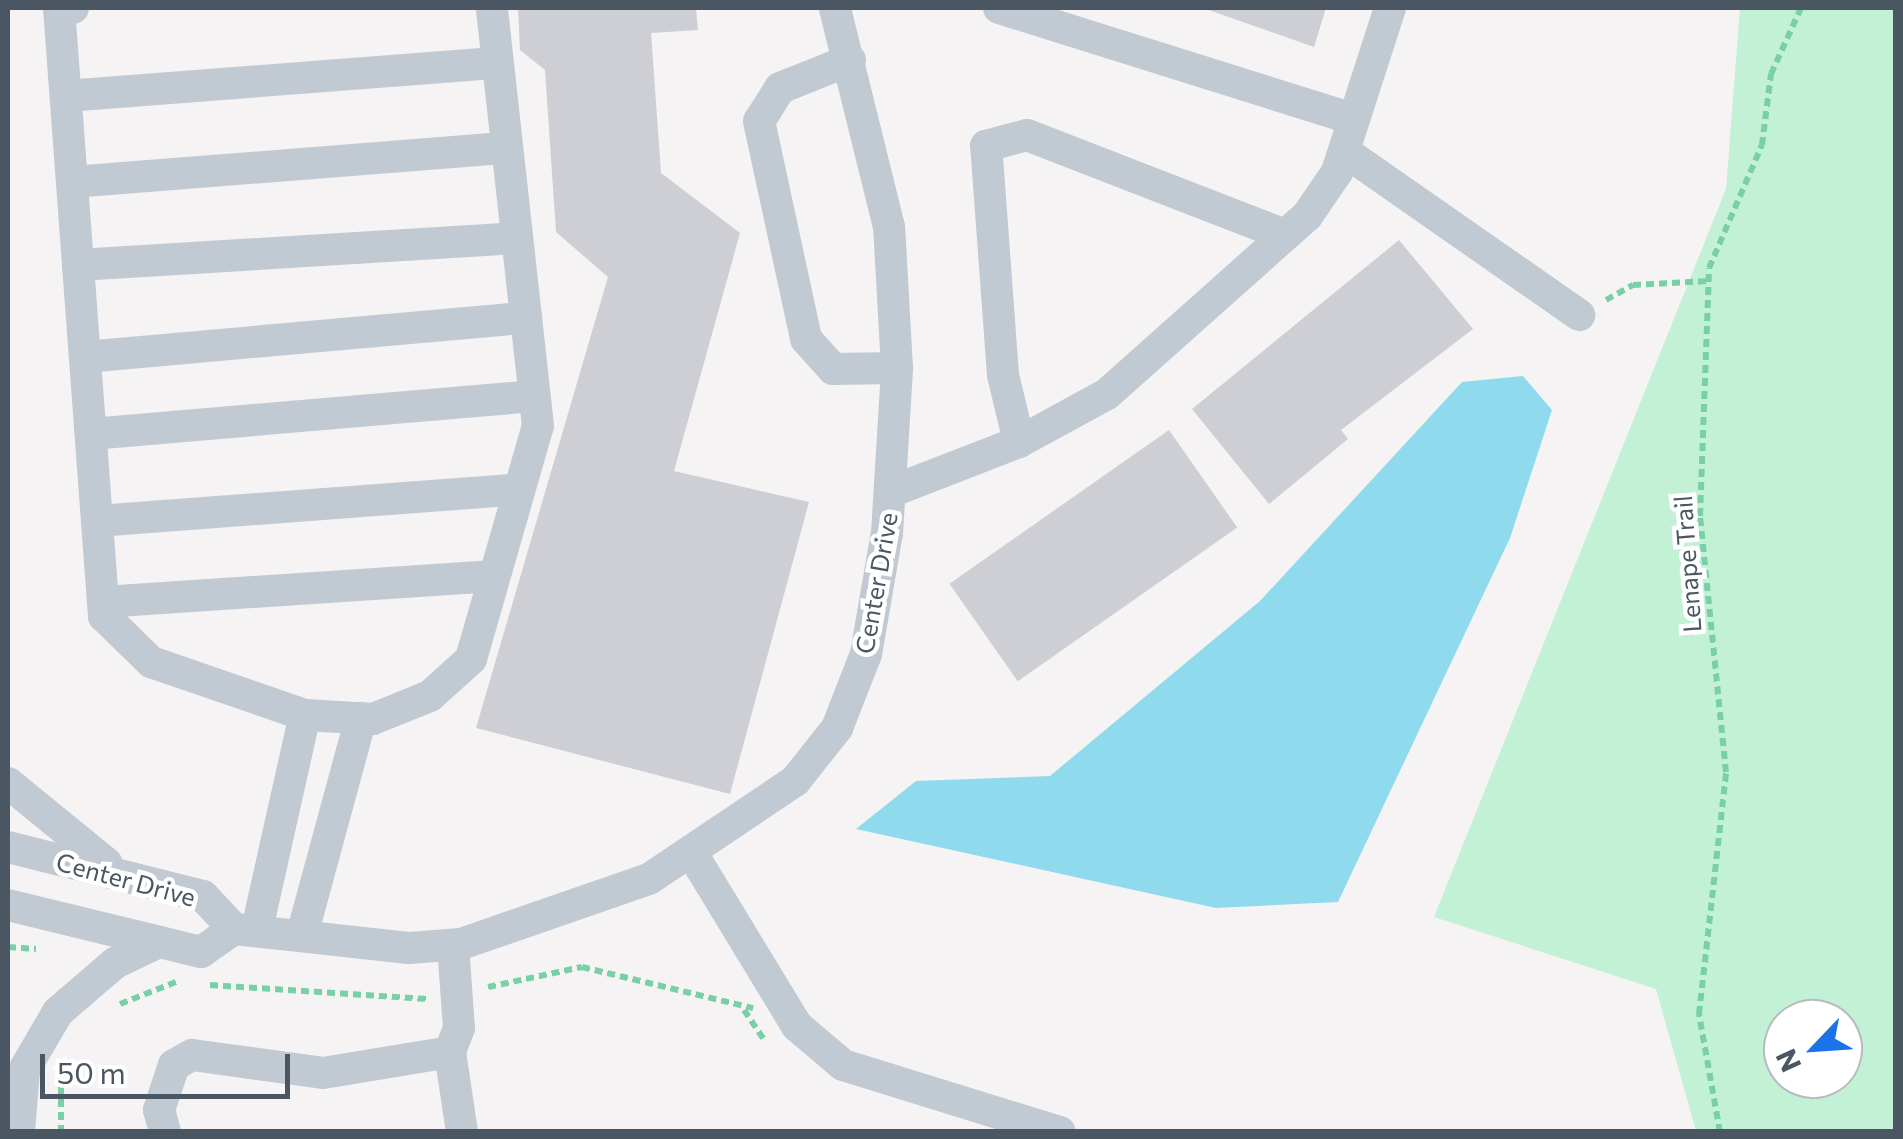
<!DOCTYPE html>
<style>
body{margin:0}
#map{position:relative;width:1903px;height:1139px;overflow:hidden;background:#f5f3f3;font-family:Commissioner,sans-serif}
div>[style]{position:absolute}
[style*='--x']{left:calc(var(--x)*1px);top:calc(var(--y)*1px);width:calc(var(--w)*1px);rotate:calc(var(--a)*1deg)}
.green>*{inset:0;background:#c3f1d5}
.water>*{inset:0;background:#90daee}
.building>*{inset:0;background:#cdcfd5;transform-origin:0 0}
.path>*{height:6px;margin-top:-3px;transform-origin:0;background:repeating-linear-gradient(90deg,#7ad0a6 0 8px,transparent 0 13px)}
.minor>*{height:32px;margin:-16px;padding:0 16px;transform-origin:16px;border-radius:16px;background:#c1cad2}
span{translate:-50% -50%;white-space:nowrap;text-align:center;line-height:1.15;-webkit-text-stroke:9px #fff;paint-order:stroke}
.street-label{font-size:25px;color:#4a5661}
.frame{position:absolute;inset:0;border:10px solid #4a5661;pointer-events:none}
.north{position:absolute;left:1763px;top:999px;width:100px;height:100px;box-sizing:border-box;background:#fff;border:2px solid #b7bbc0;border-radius:50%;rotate:245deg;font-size:28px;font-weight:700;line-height:40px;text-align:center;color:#4a5661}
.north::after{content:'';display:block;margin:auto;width:35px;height:45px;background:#1a73e8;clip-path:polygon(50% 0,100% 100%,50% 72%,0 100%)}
.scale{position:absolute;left:40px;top:1054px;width:250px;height:45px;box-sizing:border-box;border:5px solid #4a5661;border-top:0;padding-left:12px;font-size:30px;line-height:35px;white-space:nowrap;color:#4a5661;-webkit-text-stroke:8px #fff;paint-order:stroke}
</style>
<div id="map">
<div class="green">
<i style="clip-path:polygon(evenodd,1740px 8px,1895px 8px,1895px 1131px,1696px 1131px,1656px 989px,1434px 917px,1726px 189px,1740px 8px,1783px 1019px,1843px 1019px,1843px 1079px,1783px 1079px,1783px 1019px)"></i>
</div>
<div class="water">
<i style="clip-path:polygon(1523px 376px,1552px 410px,1510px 538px,1338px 902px,1216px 908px,856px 829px,916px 781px,1050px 776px,1260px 601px,1462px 382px)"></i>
</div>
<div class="building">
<i style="clip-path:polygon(518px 8px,696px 8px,698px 30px,651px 33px,661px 173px,740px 233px,674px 471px,809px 502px,730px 794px,476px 728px,608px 277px,556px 232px,545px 70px,520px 50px)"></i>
<i style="clip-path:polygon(1203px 8px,1326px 8px,1314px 47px)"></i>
<i style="clip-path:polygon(1399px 240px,1473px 329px,1341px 430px,1348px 439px,1269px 504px,1192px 409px)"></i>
<i style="left:1169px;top:430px;width:119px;height:268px;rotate:55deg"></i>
</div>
<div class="path">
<i style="--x:1606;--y:300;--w:31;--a:-29"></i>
<i style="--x:1633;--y:285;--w:76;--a:-3"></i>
<i style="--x:8;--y:947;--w:28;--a:4"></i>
<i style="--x:210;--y:985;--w:217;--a:3.7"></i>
<i style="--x:488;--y:987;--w:96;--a:-12"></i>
<i style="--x:582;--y:967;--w:176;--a:13.5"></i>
<i style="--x:120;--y:1004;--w:62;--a:-21.6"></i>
<i style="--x:744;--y:1010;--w:36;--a:56"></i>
<i style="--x:61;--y:1073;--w:59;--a:90"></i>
<i style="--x:1720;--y:1132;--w:120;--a:-100.1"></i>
<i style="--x:1699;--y:1014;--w:244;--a:-83.6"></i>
<i style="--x:1726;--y:772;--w:257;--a:-95.8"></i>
<i style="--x:1700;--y:516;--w:248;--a:-87.9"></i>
<i style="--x:1709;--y:268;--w:134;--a:-66.7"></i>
<i style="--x:1762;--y:145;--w:72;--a:-82.8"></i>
<i style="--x:1771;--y:74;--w:72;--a:-65.6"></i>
</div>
<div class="minor">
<i style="--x:73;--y:8;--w:14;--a:180"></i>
<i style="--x:59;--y:8;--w:610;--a:85.77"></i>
<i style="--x:104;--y:616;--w:66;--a:44.4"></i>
<i style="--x:151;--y:662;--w:163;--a:19"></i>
<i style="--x:305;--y:715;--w:68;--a:3.4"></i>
<i style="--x:373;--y:719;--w:61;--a:-22"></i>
<i style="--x:430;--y:696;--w:55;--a:-42.1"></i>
<i style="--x:471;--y:659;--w:242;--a:-74"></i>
<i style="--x:538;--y:426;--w:421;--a:-96.3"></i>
<i style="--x:999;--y:8;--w:372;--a:17.4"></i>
<i style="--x:850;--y:60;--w:75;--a:158.2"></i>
<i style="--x:780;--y:88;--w:39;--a:122"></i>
<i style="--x:759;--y:121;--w:223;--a:77.8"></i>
<i style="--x:806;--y:339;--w:40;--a:48"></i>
<i style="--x:833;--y:369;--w:64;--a:-0.9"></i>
<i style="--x:66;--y:96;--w:433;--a:-4.4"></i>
<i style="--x:1344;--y:151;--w:287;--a:34.9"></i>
<i style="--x:72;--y:182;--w:436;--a:-4.5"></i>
<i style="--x:78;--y:265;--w:440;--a:-3.5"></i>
<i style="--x:85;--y:357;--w:443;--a:-5.1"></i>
<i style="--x:91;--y:434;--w:445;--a:-4.9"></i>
<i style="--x:1019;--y:442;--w:69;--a:-103.4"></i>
<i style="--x:1003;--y:375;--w:230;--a:-94.2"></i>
<i style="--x:986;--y:146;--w:42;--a:-15"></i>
<i style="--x:1027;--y:135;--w:277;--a:21.2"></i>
<i style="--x:890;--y:492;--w:138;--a:-21.2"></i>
<i style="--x:1019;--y:442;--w:100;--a:-28.6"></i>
<i style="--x:1107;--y:394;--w:268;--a:-41.7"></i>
<i style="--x:1307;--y:216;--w:53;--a:-55.7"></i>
<i style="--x:1337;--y:172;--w:172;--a:-72.1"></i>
<i style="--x:97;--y:521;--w:423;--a:-4.3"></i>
<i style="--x:103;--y:602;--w:392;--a:-3.8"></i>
<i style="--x:8;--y:783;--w:127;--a:39.2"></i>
<i style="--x:8;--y:847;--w:201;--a:14.1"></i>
<i style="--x:203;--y:896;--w:45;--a:46.8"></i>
<i style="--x:693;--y:855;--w:200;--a:58.7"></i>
<i style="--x:797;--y:1026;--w:60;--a:40.3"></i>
<i style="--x:843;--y:1065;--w:227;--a:17.2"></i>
<i style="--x:8;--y:905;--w:199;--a:13.7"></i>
<i style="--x:201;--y:952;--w:40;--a:-34.9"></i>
<i style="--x:234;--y:929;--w:176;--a:6.2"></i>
<i style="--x:409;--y:948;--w:52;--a:-4.4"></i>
<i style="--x:461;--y:944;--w:199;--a:-19.1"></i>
<i style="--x:649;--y:879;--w:176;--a:-33.9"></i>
<i style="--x:795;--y:781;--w:68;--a:-51.6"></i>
<i style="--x:837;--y:728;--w:79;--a:-68.6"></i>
<i style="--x:866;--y:654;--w:123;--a:-80.2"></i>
<i style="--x:887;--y:533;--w:165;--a:-86.5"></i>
<i style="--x:897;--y:368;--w:141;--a:-93.2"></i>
<i style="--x:889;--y:227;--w:226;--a:-103.9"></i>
<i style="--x:257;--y:929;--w:219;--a:-77.4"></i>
<i style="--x:302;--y:935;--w:225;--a:-74.8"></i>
<i style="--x:453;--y:945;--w:83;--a:85.9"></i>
<i style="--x:459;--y:1028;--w:26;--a:111"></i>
<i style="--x:450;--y:1052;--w:81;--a:81.5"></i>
<i style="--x:19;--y:1132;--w:62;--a:-85.4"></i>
<i style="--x:24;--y:1070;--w:67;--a:-59.6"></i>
<i style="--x:58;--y:1012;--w:75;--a:-40.7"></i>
<i style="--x:115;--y:963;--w:49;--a:-25.5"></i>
<i style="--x:165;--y:1132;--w:23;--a:-105"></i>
<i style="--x:159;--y:1110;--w:47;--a:-71.6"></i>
<i style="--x:174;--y:1065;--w:21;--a:-29"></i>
<i style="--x:192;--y:1055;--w:132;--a:7.8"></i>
<i style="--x:323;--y:1073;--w:129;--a:-9.4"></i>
</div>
<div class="street-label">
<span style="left:1687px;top:564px;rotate:-94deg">Lenape Trail</span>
<span style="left:876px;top:583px;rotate:-80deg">Center Drive</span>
<span style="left:126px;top:879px;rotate:15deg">Center Drive</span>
</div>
<div class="frame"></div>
<div class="north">N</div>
<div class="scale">50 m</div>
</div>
